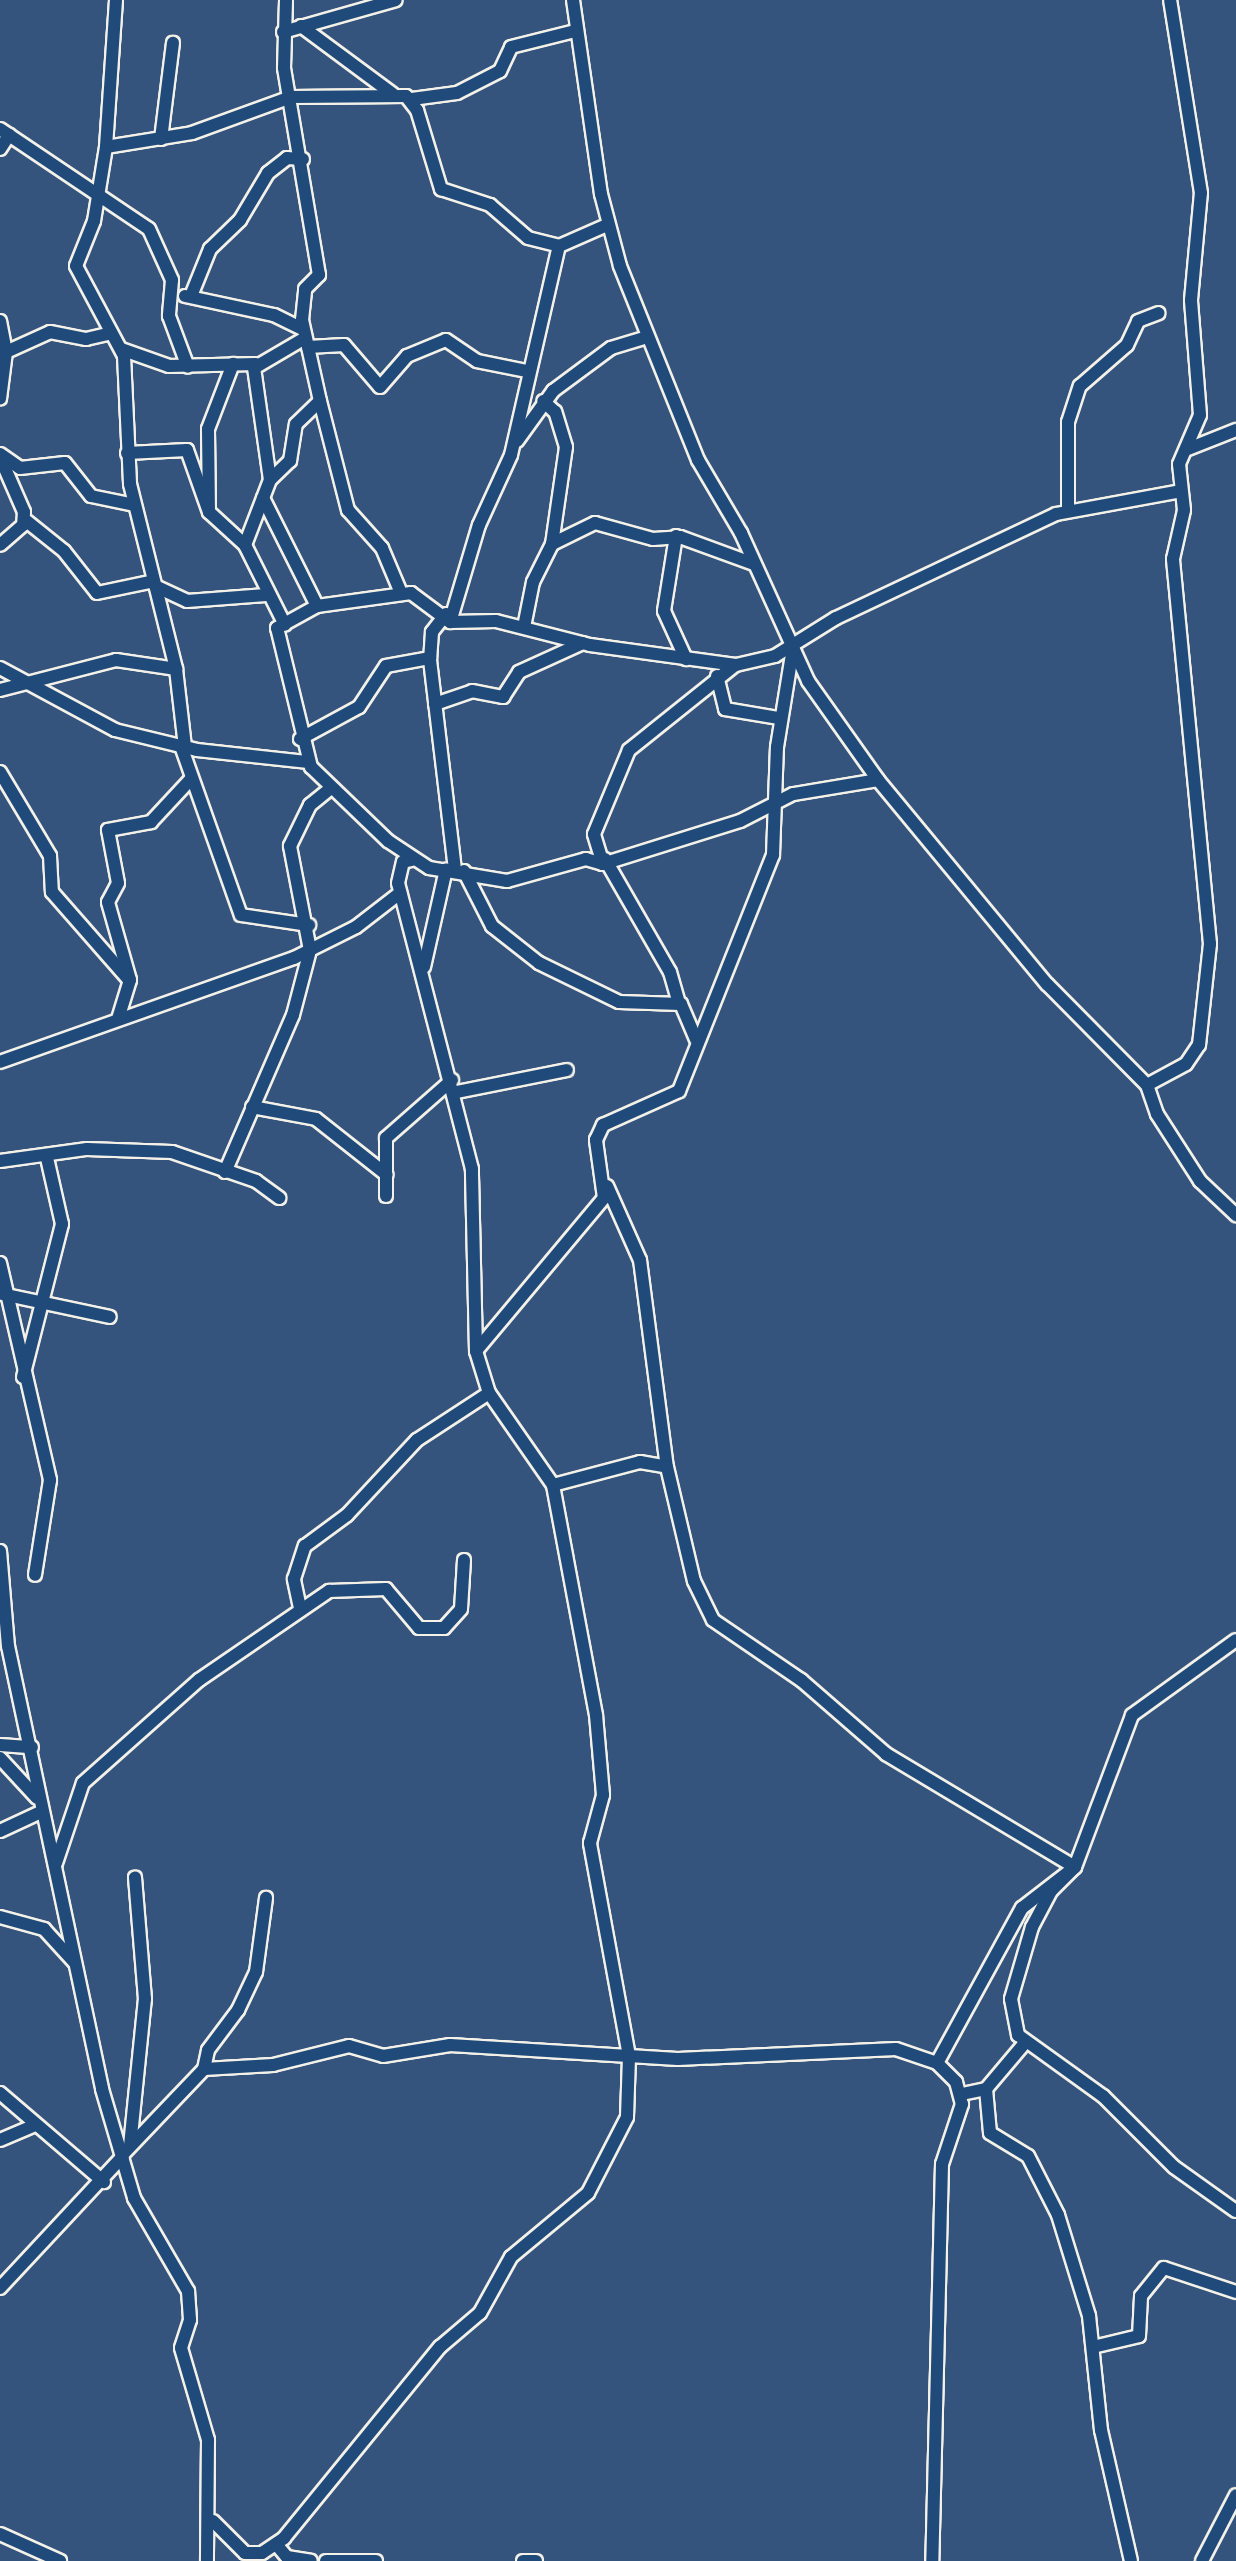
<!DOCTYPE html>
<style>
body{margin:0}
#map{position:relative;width:1236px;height:2561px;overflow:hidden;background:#34547d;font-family:"Patrick Hand",sans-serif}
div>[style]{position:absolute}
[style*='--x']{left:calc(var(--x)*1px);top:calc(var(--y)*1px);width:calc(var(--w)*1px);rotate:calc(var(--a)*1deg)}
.roads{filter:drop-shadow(2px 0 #f4f1e8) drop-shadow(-2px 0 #f4f1e8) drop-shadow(0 2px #f4f1e8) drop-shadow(0 -2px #f4f1e8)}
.minor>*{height:12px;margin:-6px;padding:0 6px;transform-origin:6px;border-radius:6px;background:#1f4a7a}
span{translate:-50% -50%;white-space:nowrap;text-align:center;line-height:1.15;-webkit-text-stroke:6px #1f4a7a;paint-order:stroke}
</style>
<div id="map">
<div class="roads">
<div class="minor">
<i style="--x:116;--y:0;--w:147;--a:93.9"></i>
<i style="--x:106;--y:147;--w:75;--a:99.2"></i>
<i style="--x:94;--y:221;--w:48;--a:111.8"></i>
<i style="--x:76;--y:266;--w:102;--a:61.9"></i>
<i style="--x:124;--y:356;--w:128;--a:87.3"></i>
<i style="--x:130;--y:484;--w:191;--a:76"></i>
<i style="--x:176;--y:669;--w:79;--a:83.4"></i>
<i style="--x:573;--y:0;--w:196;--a:81.8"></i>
<i style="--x:601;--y:194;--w:74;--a:75.2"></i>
<i style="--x:620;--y:266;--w:209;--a:68.1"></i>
<i style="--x:698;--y:460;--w:85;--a:59.5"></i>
<i style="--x:741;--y:533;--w:162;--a:65.6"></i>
<i style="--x:808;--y:681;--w:121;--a:54.7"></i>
<i style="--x:878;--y:780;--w:265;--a:50.4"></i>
<i style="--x:1047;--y:984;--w:142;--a:45.3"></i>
<i style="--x:1147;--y:1085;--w:44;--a:-28.3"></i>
<i style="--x:1186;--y:1064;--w:23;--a:-56"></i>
<i style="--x:1199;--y:1045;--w:102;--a:-83.8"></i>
<i style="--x:1210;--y:944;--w:387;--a:-95.5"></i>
<i style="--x:1173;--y:559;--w:50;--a:-77.3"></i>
<i style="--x:1184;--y:510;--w:46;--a:-96.2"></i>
<i style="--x:1179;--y:464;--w:53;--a:-66.8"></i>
<i style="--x:1200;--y:415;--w:115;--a:-94.5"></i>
<i style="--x:1191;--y:300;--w:107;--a:-84.7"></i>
<i style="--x:1201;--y:193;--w:195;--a:-99.1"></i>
<i style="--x:301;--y:26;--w:114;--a:36.5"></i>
<i style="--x:283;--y:32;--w:117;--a:-15.8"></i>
<i style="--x:412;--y:99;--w:45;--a:-7.6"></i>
<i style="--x:457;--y:93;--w:48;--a:-27.1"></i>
<i style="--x:500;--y:71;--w:26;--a:-65"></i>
<i style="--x:511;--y:47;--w:66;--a:-14"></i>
<i style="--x:0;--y:129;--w:179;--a:33.9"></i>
<i style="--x:149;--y:229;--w:56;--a:65.7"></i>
<i style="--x:172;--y:280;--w:36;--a:95"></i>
<i style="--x:169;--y:316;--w:54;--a:69.6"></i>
<i style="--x:161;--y:139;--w:97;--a:-82.9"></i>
<i style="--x:106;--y:147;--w:87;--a:-9.2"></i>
<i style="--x:192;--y:133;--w:105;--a:-20"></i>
<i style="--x:291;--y:97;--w:115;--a:-0.5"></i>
<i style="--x:406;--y:96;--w:18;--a:52"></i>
<i style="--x:417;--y:110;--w:83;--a:73.1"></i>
<i style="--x:441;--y:189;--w:52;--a:18.1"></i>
<i style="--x:490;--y:205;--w:50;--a:41"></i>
<i style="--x:528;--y:238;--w:32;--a:14"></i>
<i style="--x:0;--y:149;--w:17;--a:-57"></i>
<i style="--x:185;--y:296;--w:91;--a:12.1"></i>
<i style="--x:274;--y:315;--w:32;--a:26"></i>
<i style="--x:191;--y:296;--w:51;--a:-68"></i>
<i style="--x:210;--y:249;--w:42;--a:-44"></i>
<i style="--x:240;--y:220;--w:55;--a:-59.2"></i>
<i style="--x:268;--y:173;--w:24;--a:-38"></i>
<i style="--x:287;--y:158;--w:16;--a:4"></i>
<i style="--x:0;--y:321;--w:32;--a:79"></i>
<i style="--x:6;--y:352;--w:47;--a:97.3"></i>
<i style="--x:308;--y:347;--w:36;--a:-3"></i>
<i style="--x:344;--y:345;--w:55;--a:49.4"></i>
<i style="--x:380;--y:387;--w:41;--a:-48.9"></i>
<i style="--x:407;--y:356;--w:42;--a:-22.3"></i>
<i style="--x:446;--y:340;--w:37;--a:34"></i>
<i style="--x:477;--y:361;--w:50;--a:11.5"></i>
<i style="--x:121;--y:349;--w:51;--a:19.5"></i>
<i style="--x:169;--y:366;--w:87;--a:-1.3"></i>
<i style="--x:6;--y:352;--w:48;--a:-24.4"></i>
<i style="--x:50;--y:332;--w:37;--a:11"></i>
<i style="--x:86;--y:339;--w:26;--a:-13"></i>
<i style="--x:320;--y:401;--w:113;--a:75.6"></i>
<i style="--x:348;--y:510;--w:51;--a:48.2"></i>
<i style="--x:382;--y:548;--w:49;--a:67.1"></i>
<i style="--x:517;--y:441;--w:62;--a:-54.2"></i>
<i style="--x:553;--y:391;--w:72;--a:-36.6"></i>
<i style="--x:611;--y:348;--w:38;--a:-17"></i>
<i style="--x:1188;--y:449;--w:52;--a:-21.6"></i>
<i style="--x:127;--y:453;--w:60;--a:-2.9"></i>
<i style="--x:187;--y:450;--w:66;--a:70.5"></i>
<i style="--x:209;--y:512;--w:49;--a:42.5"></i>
<i style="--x:245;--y:545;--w:89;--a:63.4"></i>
<i style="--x:0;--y:454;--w:24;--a:35"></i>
<i style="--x:20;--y:468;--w:45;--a:-6.3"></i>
<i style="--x:65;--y:463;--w:42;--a:51.8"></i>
<i style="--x:91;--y:496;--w:44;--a:11.8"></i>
<i style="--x:0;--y:457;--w:60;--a:66.4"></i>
<i style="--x:24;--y:512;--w:13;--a:94"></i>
<i style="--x:23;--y:525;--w:30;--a:139"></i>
<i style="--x:270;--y:480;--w:113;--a:-98.1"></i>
<i style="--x:254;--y:368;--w:59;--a:-30.5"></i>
<i style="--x:263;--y:498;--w:121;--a:63.4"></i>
<i style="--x:1068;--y:509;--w:87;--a:-90"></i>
<i style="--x:1068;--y:422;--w:38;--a:-72"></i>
<i style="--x:1080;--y:386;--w:62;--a:-41.1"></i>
<i style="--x:1127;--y:345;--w:26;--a:-65"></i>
<i style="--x:1138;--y:321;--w:22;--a:-21"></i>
<i style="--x:209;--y:512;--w:83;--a:-90.7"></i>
<i style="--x:208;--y:429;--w:70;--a:-69"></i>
<i style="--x:24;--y:519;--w:51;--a:38.7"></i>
<i style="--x:64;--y:551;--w:53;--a:51.8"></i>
<i style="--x:97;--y:593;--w:58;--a:-11.9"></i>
<i style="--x:676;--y:536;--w:76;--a:99.1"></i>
<i style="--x:664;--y:611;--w:53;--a:65.4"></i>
<i style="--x:552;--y:544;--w:48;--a:-26"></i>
<i style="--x:595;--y:523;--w:60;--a:15.4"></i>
<i style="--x:653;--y:539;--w:27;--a:-4"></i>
<i style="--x:680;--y:537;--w:79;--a:20"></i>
<i style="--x:245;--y:545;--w:70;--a:-69"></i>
<i style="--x:270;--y:480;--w:28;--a:-44"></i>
<i style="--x:290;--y:461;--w:37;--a:-81"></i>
<i style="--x:296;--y:424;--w:33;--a:-44"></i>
<i style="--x:320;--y:401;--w:83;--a:-102.5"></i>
<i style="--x:302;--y:320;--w:31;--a:-84"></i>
<i style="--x:305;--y:289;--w:20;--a:-45"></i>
<i style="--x:319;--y:275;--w:210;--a:-99.6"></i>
<i style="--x:284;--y:68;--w:68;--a:-88.3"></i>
<i style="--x:155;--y:586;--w:35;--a:25"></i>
<i style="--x:187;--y:601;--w:79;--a:-4.3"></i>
<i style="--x:446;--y:614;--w:23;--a:128"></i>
<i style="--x:432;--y:632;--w:28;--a:94"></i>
<i style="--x:430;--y:660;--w:211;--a:83.2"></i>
<i style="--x:450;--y:622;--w:101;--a:-73.4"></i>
<i style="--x:479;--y:525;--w:77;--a:-65.4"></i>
<i style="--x:511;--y:455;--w:214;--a:-77.1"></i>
<i style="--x:559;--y:246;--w:52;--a:-23.6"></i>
<i style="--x:524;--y:627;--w:46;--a:-78.7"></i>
<i style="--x:533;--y:582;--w:42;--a:-63.4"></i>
<i style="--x:552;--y:544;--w:98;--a:-81.8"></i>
<i style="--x:566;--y:447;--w:37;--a:-107"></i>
<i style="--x:555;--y:412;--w:16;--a:-137"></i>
<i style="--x:0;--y:668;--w:131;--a:28.3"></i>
<i style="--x:115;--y:730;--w:84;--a:13.7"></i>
<i style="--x:197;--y:750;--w:112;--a:6.2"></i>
<i style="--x:717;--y:676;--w:34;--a:76"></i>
<i style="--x:725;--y:709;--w:55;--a:9.5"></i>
<i style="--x:0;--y:690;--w:120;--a:-14.5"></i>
<i style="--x:116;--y:660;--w:61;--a:8.5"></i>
<i style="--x:435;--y:704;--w:39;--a:-19"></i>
<i style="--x:472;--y:691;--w:32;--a:11"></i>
<i style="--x:503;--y:697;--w:30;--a:-57"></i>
<i style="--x:519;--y:672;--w:70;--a:-24.4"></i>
<i style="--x:300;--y:739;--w:67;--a:-28.5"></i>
<i style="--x:359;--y:707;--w:49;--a:-56.6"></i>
<i style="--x:386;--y:666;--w:45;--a:-10.3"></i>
<i style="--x:181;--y:746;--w:179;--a:70.5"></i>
<i style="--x:241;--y:915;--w:69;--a:8.4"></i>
<i style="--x:0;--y:772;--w:98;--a:59.2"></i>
<i style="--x:50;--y:856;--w:36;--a:87"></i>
<i style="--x:52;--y:892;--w:117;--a:48.8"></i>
<i style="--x:878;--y:780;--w:86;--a:170.6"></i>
<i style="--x:793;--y:794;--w:59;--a:153"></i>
<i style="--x:740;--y:821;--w:144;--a:162.6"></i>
<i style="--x:603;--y:864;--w:18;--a:-164"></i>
<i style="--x:586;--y:859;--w:82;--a:164.4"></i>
<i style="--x:507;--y:881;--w:79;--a:-170.5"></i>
<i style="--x:429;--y:868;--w:49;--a:-146.6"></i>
<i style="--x:388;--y:841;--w:107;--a:-136.1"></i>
<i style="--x:311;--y:767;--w:143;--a:-103.7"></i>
<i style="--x:277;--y:628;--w:46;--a:-28.8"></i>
<i style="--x:317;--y:606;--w:95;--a:-7.9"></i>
<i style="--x:411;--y:593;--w:49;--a:36.6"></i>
<i style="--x:450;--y:622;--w:46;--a:-1.2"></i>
<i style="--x:496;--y:621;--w:97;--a:14.3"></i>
<i style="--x:590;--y:645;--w:147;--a:7.8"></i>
<i style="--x:736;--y:665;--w:40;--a:-13"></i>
<i style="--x:775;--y:656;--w:72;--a:-31.9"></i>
<i style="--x:836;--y:618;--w:243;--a:-25.3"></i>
<i style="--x:1056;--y:514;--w:127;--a:-10.4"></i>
<i style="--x:605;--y:859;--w:130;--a:60.1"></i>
<i style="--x:670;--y:972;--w:32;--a:74"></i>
<i style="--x:603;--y:864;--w:31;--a:-107"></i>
<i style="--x:594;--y:834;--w:91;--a:-67.4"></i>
<i style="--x:629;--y:750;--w:134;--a:-38.7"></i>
<i style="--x:464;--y:871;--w:62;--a:63"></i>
<i style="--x:492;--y:926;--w:60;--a:38.2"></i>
<i style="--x:539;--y:963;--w:89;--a:26"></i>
<i style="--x:619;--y:1002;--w:62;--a:1.8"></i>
<i style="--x:681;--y:1004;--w:39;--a:67"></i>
<i style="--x:424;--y:967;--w:100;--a:-77.3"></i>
<i style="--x:118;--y:1019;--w:41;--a:-72.9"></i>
<i style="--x:130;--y:980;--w:81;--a:-105.8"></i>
<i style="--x:108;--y:902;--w:21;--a:-62"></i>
<i style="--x:118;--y:883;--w:54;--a:-100.7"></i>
<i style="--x:108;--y:830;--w:44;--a:-10.5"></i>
<i style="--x:151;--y:822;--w:59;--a:-47.1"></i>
<i style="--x:0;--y:1062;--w:312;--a:-19.5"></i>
<i style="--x:294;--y:958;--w:69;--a:-26.6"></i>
<i style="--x:356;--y:927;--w:56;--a:-37.7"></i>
<i style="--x:1147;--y:1085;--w:31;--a:71"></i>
<i style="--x:1157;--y:1114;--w:80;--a:57.3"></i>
<i style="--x:1200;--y:1181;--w:50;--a:43.4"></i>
<i style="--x:457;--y:1092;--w:112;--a:-11.3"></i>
<i style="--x:252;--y:1107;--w:65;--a:10.6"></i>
<i style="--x:316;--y:1119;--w:90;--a:38.3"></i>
<i style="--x:0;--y:1161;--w:88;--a:-7.9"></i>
<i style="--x:87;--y:1149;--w:85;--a:2"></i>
<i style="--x:172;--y:1152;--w:89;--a:19"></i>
<i style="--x:256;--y:1181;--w:29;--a:36"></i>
<i style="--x:225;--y:1172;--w:171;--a:-66.6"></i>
<i style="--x:293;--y:1015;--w:67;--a:-75.3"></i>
<i style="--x:310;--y:950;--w:106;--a:-100.9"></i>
<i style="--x:290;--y:846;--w:46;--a:-64"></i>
<i style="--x:310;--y:805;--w:26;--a:-39"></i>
<i style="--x:607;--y:1186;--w:81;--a:66"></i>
<i style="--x:640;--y:1260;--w:209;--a:82.6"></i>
<i style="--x:386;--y:1196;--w:58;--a:-90"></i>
<i style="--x:386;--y:1138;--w:88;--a:-41.3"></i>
<i style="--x:0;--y:1263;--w:223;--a:77"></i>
<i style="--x:50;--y:1480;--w:96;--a:99"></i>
<i style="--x:2;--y:1294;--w:110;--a:12"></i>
<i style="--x:476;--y:1351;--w:199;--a:-50.1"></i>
<i style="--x:604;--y:1198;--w:59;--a:-97.9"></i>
<i style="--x:596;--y:1140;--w:17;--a:-65"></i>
<i style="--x:603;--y:1125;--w:83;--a:-24.1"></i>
<i style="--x:679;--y:1091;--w:254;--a:-68.3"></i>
<i style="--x:773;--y:855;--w:108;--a:-87.9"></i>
<i style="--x:777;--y:747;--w:100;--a:-80.8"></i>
<i style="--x:23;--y:1377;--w:158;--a:-75.7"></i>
<i style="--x:62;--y:1224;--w:68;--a:-102.8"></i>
<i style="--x:553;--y:1485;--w:90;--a:-14.8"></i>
<i style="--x:640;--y:1462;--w:27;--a:10"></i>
<i style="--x:667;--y:1467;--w:117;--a:76.7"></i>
<i style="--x:694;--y:1581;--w:43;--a:64"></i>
<i style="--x:713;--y:1620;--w:107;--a:34.3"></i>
<i style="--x:801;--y:1680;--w:113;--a:41"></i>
<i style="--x:886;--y:1754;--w:220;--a:30.9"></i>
<i style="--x:1075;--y:1867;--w:34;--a:135"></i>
<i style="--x:1051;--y:1891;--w:41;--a:117.8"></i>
<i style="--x:1032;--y:1927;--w:75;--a:106.3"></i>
<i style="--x:1011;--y:1999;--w:37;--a:79"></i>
<i style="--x:1018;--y:2035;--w:105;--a:35.7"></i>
<i style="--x:1103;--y:2096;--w:100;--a:45"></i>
<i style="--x:1174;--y:2167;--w:76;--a:35.4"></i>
<i style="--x:0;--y:1551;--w:95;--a:85.2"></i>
<i style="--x:8;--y:1646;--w:453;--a:78"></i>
<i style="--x:102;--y:2089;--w:114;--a:73.6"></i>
<i style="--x:134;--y:2198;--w:108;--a:59.9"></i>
<i style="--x:188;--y:2291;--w:29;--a:86"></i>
<i style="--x:190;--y:2320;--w:29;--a:108"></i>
<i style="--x:181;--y:2348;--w:96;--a:73.6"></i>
<i style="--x:208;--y:2440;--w:121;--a:90.5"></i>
<i style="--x:300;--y:1608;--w:30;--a:-102"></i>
<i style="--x:294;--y:1579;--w:35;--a:-72"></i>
<i style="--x:305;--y:1546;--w:52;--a:-36.4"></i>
<i style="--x:347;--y:1515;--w:103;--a:-47"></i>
<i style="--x:417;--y:1440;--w:86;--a:-33.1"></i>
<i style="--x:0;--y:1745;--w:32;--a:4"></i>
<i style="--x:0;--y:1758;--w:54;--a:47.2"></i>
<i style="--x:0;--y:1831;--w:45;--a:-24.9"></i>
<i style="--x:56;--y:1863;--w:84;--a:-71.4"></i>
<i style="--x:83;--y:1783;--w:155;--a:-41.6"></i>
<i style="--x:199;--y:1680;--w:158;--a:-34.4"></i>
<i style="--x:329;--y:1591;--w:57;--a:-2"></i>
<i style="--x:386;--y:1589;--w:51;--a:49.8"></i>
<i style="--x:419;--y:1628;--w:25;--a:0"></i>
<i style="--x:444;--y:1628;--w:25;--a:-48"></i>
<i style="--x:461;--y:1609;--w:49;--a:-86.5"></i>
<i style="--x:0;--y:1917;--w:46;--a:15.3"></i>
<i style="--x:44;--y:1929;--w:46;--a:47.6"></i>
<i style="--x:937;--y:2063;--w:177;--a:-61.3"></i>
<i style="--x:1022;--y:1908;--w:67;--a:-37.7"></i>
<i style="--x:1075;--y:1867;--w:162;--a:-69.4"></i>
<i style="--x:1132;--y:1715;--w:128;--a:-35.8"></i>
<i style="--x:204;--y:2069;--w:69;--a:-3.3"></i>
<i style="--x:273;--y:2065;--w:78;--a:-14"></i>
<i style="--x:349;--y:2046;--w:35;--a:16"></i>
<i style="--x:383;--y:2056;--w:68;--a:-9.3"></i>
<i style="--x:450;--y:2045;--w:228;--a:3.5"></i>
<i style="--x:678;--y:2059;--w:218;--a:-2.6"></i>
<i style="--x:896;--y:2049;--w:43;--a:18.9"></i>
<i style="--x:937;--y:2063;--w:27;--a:45"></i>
<i style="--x:956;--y:2082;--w:23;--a:75"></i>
<i style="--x:962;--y:2104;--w:63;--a:108.4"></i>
<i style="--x:942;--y:2164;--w:397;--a:91.4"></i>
<i style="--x:986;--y:2089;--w:44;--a:84.8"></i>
<i style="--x:990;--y:2133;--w:44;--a:31.2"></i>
<i style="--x:1028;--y:2156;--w:66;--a:63"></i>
<i style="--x:1058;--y:2215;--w:106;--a:72.9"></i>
<i style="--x:1089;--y:2316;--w:115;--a:84"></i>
<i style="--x:1101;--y:2430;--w:134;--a:77.1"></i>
<i style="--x:0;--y:2093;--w:137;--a:40.6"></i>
<i style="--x:962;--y:2094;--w:25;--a:-12"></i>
<i style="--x:986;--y:2089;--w:59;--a:-49.8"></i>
<i style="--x:0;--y:2140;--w:39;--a:-23"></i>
<i style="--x:130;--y:2146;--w:148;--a:-84.2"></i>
<i style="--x:145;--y:1999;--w:122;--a:-94.7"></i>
<i style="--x:123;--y:2154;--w:117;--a:-46.4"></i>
<i style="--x:204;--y:2069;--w:19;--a:-78"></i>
<i style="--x:208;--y:2050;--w:50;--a:-53.1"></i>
<i style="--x:238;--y:2010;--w:42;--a:-64.7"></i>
<i style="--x:256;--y:1972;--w:75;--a:-82.3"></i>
<i style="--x:0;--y:2288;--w:180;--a:-47"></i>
<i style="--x:1093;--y:2347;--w:47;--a:-13.4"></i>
<i style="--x:1139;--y:2336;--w:40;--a:-87.1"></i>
<i style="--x:1141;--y:2296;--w:36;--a:-51"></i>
<i style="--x:1164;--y:2268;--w:76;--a:18.4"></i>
<i style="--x:213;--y:2521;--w:45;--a:45"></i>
<i style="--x:245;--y:2553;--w:17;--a:0"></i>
<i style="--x:262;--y:2553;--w:27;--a:-34"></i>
<i style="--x:284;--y:2538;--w:247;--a:-50.8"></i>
<i style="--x:440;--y:2347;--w:52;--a:-40.4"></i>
<i style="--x:480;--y:2313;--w:64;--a:-61"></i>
<i style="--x:511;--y:2257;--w:100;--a:-39.7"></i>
<i style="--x:588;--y:2193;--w:85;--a:-62.8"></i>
<i style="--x:627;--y:2117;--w:61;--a:-88.1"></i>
<i style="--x:629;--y:2056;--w:217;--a:-100.4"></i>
<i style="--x:590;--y:1843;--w:50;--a:-74.8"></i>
<i style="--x:603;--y:1795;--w:80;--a:-95"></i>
<i style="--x:596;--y:1715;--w:234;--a:-100.6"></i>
<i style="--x:553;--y:1485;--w:112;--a:-124.8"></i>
<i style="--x:489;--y:1393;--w:44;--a:-107.2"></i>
<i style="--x:476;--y:1351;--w:182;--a:-91.3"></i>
<i style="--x:472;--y:1169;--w:295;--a:-104.5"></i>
<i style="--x:398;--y:883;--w:22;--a:-77"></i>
<i style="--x:403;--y:862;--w:9;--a:-13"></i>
<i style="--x:0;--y:2534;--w:66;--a:24.2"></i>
<i style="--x:276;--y:2544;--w:17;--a:50"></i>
<i style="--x:287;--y:2557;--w:24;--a:9"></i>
<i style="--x:326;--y:2561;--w:50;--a:0"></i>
<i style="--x:523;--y:2561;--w:13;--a:0"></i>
<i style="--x:1202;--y:2561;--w:74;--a:-62.7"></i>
</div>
</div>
</div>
